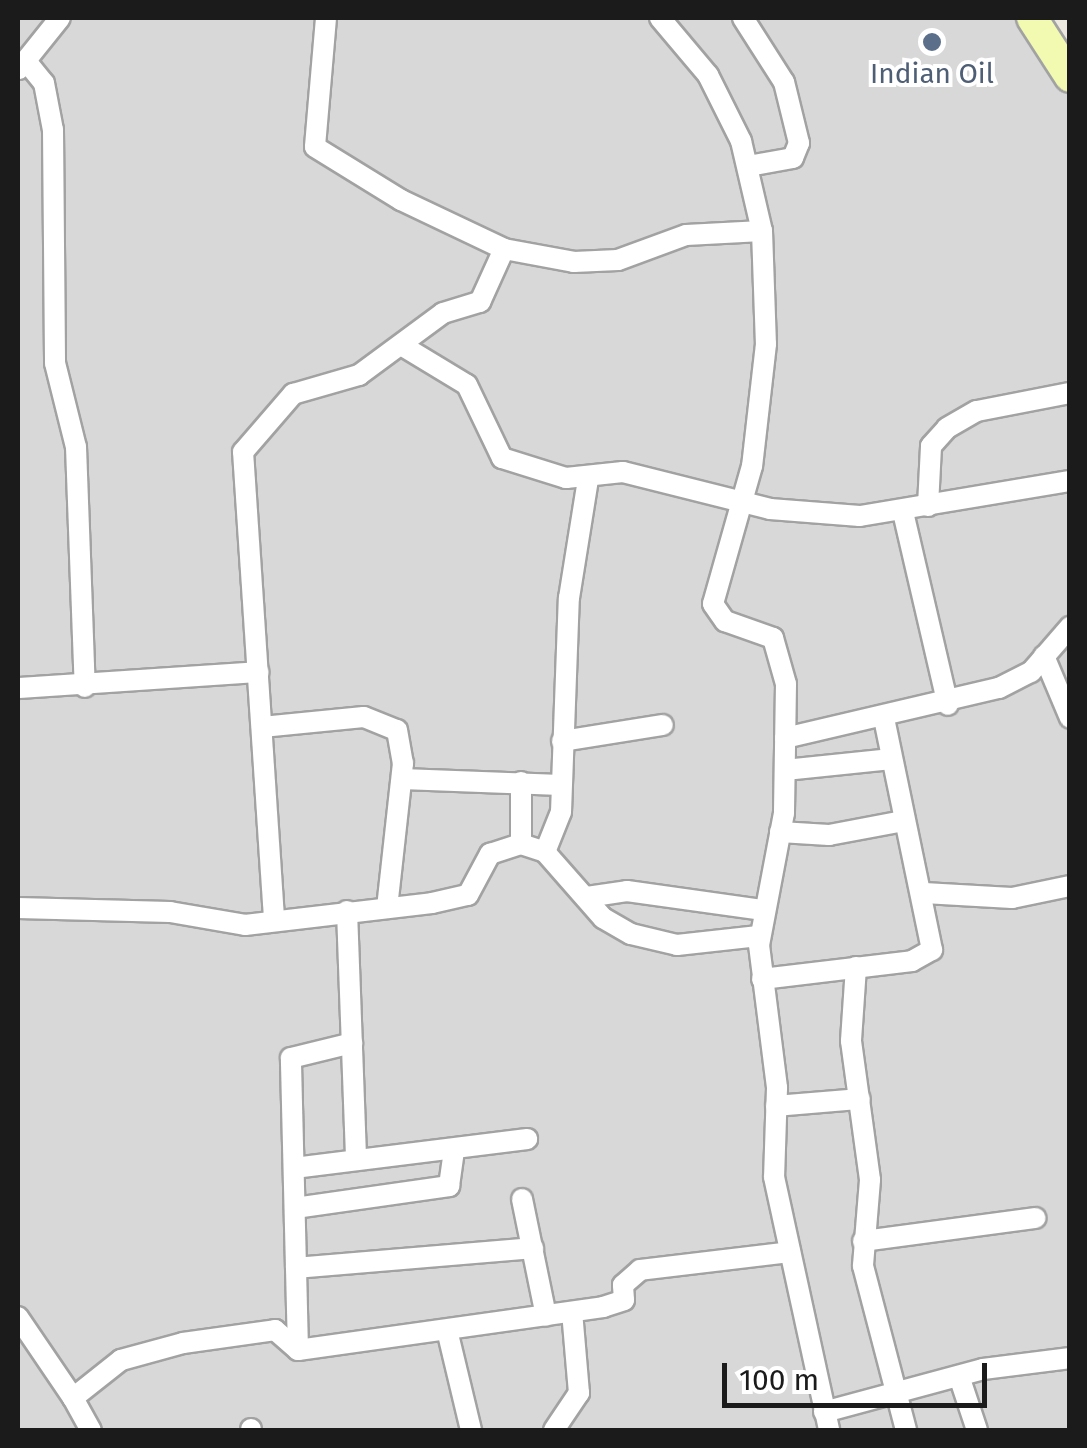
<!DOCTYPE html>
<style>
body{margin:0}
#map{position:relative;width:1087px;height:1448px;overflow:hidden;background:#ede9e0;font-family:"Fira Sans",sans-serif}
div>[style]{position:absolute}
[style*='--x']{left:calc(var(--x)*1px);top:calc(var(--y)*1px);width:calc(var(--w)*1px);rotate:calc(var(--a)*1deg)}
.residential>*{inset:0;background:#d9d8d8}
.roads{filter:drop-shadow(2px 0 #a2a2a2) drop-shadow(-2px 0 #a2a2a2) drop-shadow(0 2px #a2a2a2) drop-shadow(0 -2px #a2a2a2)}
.street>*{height:20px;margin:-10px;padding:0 10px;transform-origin:10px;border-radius:10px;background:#fff}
.secondary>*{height:30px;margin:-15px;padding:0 15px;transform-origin:15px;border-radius:15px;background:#f2fab1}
.dots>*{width:28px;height:28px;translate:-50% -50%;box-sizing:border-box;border:5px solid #fff;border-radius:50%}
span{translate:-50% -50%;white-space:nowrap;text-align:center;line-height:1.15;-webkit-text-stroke:8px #fff;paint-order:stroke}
.service-label{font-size:28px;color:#4e5e75}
.frame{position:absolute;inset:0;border:20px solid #1b1b1b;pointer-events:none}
.scale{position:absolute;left:722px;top:1363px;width:265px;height:45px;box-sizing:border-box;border:5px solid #1b1b1b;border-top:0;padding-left:12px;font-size:30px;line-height:35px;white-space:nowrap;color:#1b1b1b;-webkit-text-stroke:8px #fff;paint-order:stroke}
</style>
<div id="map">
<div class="residential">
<i style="clip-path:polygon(18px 18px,1040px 18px,1070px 85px,1069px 1430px,18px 1430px)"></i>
</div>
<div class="roads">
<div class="street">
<i style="--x:326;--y:18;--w:129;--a:94.9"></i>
<i style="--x:315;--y:147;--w:101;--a:31.6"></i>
<i style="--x:401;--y:200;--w:114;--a:25.4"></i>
<i style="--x:504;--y:249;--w:71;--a:10.5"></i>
<i style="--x:574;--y:262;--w:44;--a:-2.6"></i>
<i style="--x:618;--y:260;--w:72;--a:-20.2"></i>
<i style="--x:686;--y:235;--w:76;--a:-3"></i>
<i style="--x:660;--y:18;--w:75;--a:49.9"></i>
<i style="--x:708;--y:75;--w:74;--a:63.4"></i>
<i style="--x:741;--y:141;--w:92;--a:76.9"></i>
<i style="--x:762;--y:231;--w:113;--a:88"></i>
<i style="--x:766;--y:344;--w:123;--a:96.5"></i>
<i style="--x:752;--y:466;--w:143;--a:105.8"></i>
<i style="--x:713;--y:604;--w:21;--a:55"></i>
<i style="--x:725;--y:621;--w:51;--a:19.5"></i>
<i style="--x:773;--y:638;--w:48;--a:74.2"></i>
<i style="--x:786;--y:684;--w:129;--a:90.9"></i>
<i style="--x:784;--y:813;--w:134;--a:100.7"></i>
<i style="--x:759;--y:945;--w:144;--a:82.8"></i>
<i style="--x:777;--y:1088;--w:89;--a:91.9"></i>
<i style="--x:774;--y:1177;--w:259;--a:77.7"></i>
<i style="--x:743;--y:18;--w:76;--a:57.4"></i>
<i style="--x:784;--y:82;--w:63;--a:76.2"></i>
<i style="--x:799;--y:143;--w:16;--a:112"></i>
<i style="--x:793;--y:158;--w:46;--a:169.9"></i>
<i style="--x:26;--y:61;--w:28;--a:51"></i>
<i style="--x:44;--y:83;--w:48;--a:79.2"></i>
<i style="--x:53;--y:130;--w:233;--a:89.5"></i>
<i style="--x:55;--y:363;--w:87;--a:76"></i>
<i style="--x:76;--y:447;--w:240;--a:87.9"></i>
<i style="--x:19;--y:69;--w:65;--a:-51.2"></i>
<i style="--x:406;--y:348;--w:71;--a:31.2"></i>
<i style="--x:467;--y:385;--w:81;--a:64.4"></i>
<i style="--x:502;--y:458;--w:67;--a:17.4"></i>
<i style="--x:566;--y:478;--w:57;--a:-6"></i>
<i style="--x:623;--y:472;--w:152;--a:14.1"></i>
<i style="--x:770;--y:509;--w:90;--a:4.4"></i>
<i style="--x:860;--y:516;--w:213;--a:-9.5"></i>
<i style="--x:928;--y:506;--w:60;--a:-87.1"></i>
<i style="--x:931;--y:446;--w:24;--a:-48"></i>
<i style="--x:947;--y:428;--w:34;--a:-30"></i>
<i style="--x:977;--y:411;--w:95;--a:-11"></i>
<i style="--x:903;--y:512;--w:198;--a:76.9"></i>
<i style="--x:1044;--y:656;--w:67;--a:67.2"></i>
<i style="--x:18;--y:688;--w:241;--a:-3.8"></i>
<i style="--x:262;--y:727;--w:102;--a:-5.6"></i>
<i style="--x:364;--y:717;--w:35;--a:22"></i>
<i style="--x:397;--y:730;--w:34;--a:80"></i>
<i style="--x:403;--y:763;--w:145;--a:96.3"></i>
<i style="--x:785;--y:738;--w:220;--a:-13.2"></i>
<i style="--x:999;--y:688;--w:36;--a:-27"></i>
<i style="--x:1031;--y:672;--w:60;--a:-49.1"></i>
<i style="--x:562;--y:741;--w:102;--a:-9"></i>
<i style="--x:785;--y:770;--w:107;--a:-5.9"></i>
<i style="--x:402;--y:779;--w:159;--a:2.2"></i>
<i style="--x:521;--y:782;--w:62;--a:90"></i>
<i style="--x:780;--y:832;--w:49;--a:3.5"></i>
<i style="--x:829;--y:835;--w:75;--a:-10.7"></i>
<i style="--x:545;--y:852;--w:43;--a:-68.2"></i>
<i style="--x:561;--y:812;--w:214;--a:-87.9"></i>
<i style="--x:569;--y:598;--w:121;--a:-80.9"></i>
<i style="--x:924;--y:893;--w:88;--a:3.3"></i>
<i style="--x:1012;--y:898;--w:59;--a:-11.7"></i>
<i style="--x:587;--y:897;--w:40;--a:-8.5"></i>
<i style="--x:627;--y:891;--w:136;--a:8"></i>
<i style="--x:18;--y:908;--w:152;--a:1.5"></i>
<i style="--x:170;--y:912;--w:76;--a:9.8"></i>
<i style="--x:245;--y:925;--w:188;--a:-6.7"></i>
<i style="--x:432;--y:903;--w:37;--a:-13"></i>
<i style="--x:468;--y:895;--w:47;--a:-61.8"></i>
<i style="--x:490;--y:854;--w:33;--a:-18"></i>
<i style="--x:521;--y:844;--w:25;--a:18"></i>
<i style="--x:545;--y:852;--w:88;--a:48.7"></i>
<i style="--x:603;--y:918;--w:32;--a:30"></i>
<i style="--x:631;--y:934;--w:47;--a:13.4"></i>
<i style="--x:677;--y:945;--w:82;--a:-6.3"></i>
<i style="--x:347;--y:911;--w:249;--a:87.9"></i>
<i style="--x:274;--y:918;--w:467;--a:-93.8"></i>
<i style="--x:243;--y:452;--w:77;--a:-49.2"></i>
<i style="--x:293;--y:394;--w:69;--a:-16.1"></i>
<i style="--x:359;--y:375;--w:104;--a:-36.4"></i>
<i style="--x:443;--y:313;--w:39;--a:-17"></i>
<i style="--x:480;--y:302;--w:58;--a:-65.6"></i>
<i style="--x:856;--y:967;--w:74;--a:93.9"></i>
<i style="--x:851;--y:1041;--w:140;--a:82.2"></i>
<i style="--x:870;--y:1180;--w:86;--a:94.7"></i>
<i style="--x:863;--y:1266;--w:170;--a:75.3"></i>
<i style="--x:762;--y:979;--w:151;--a:-6.8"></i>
<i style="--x:912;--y:961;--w:23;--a:-29"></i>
<i style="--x:932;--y:950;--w:236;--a:-101.7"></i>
<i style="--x:776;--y:1106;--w:84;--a:-4.8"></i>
<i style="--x:294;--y:1168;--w:235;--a:-7.1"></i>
<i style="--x:522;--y:1199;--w:119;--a:78.4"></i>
<i style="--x:295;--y:1208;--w:156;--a:-8.1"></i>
<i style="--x:449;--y:1186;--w:36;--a:-82"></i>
<i style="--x:863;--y:1241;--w:174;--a:-7.6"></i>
<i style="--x:296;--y:1268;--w:238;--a:-4.8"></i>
<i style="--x:18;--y:1317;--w:98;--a:55.8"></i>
<i style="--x:73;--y:1398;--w:61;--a:-38.4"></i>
<i style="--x:121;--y:1360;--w:64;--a:-15.3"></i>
<i style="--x:183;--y:1343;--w:93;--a:-8"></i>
<i style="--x:275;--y:1330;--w:30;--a:41"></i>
<i style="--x:298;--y:1350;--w:308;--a:-8"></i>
<i style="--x:603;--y:1307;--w:22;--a:-18"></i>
<i style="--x:624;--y:1300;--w:15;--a:-94"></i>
<i style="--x:623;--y:1285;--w:23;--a:-41"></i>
<i style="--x:640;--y:1270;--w:151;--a:-6.8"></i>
<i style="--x:447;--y:1330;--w:103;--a:76.5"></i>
<i style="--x:298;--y:1350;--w:292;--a:-91.4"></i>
<i style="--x:291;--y:1058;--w:63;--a:-13.8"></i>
<i style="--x:959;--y:1376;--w:57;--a:71.6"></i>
<i style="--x:73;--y:1398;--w:37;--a:61"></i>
<i style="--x:824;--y:1412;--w:165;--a:-15.1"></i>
<i style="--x:983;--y:1369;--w:88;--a:-7.2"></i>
<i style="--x:251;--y:1429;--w:1;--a:90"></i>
<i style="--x:554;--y:1430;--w:45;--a:-56"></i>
<i style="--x:579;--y:1393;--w:81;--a:-94.9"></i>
</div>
<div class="secondary">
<i style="--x:1032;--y:18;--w:70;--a:57.2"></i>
</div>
</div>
<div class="dots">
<i style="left:932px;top:42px;background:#5c6f8a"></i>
</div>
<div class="service-label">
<span style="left:932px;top:74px">Indian Oil</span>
</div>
<div class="frame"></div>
<div class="scale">100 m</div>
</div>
